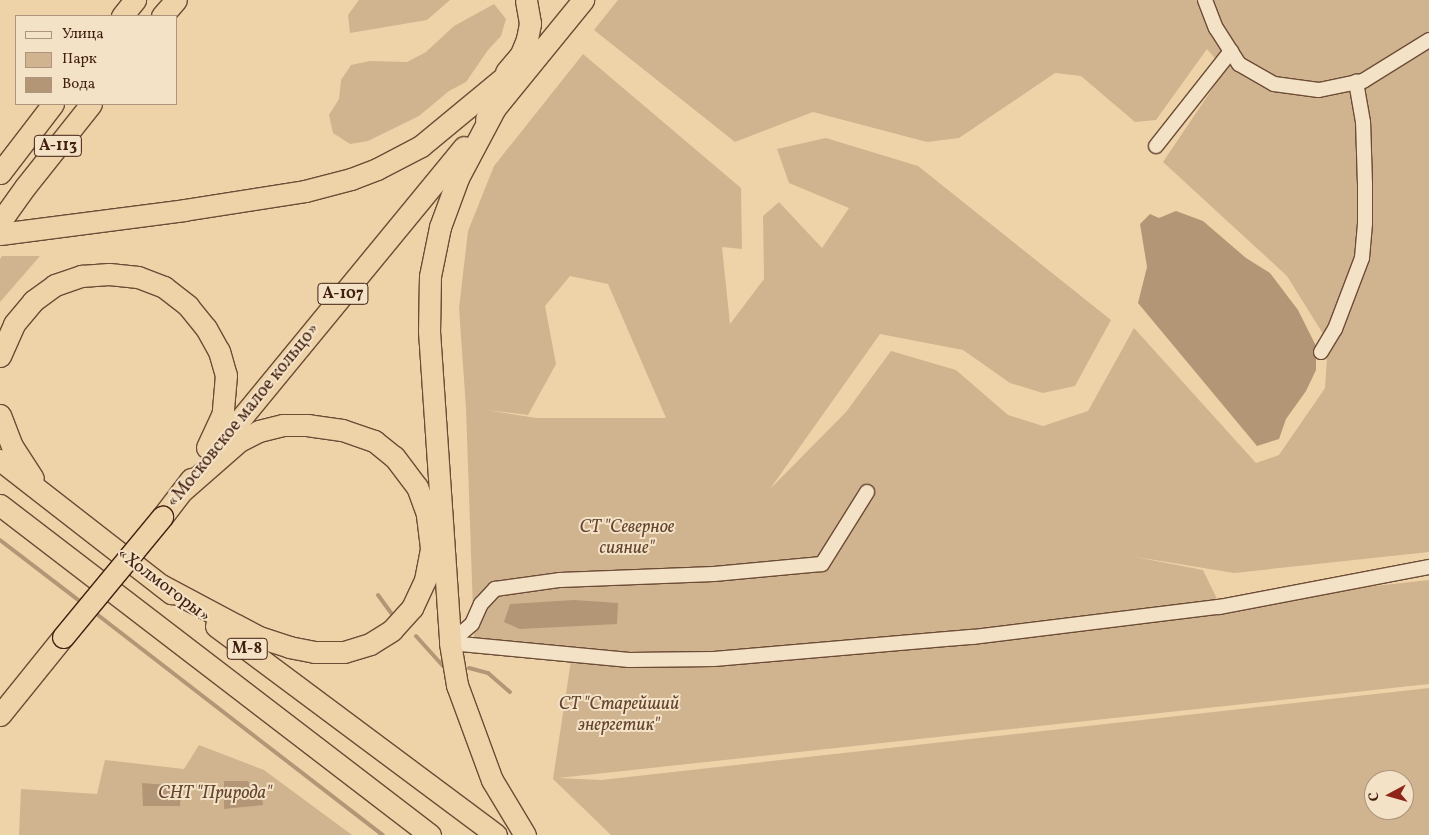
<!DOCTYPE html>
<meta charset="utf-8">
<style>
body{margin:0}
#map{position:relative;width:1429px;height:835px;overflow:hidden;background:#eed3a9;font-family:Vollkorn,serif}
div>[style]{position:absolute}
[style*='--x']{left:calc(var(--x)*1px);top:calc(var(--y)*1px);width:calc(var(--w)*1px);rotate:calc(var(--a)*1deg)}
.green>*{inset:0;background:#d0b48f}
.water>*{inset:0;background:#b39675}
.stream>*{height:4px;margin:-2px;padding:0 2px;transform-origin:2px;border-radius:2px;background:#b39675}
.roads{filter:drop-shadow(1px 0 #6c4c36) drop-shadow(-1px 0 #6c4c36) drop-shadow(0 1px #6c4c36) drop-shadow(0 -1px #6c4c36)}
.minor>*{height:14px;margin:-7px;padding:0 7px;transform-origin:7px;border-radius:7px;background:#f4e2c7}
.highway>*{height:21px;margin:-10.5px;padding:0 10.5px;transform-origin:10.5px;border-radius:10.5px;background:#eed3a9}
.bridges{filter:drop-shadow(1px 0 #401f0f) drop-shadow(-1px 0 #401f0f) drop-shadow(0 1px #401f0f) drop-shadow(0 -1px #401f0f)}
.highway-bridge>*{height:21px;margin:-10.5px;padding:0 10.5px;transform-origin:10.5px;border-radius:10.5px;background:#eed3a9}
span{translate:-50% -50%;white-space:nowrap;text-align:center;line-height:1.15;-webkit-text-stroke:4px #f4e2c7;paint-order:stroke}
.shield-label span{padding:1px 4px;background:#f4e2c7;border:1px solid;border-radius:4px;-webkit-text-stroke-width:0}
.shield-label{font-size:16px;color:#401f0f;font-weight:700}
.street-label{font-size:18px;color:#401f0f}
.park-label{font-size:18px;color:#64442f;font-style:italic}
.legend{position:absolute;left:15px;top:15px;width:162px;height:90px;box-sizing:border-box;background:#f4e2c7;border:1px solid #ac947d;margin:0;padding:6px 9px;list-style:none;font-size:15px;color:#401f0f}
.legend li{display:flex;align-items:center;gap:10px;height:25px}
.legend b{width:25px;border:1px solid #ac947d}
.north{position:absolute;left:1364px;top:770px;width:50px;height:50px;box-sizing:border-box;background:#f4e2c7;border:1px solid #ac947d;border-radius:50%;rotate:264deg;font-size:14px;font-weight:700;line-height:20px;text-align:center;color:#401f0f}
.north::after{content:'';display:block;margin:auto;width:18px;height:22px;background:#8f2418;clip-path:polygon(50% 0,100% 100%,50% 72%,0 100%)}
</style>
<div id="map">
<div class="green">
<i style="clip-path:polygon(359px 0,450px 0,427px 20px,350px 33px,348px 15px)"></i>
<i style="clip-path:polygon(evenodd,618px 0,1429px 0,1429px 552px,1234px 573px,1130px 556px,1203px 570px,1219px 603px,1429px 580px,1429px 684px,558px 778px,601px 780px,1429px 688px,1429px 835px,611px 835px,553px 779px,572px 654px,474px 640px,466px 408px,459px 308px,468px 231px,494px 166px,583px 54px,741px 188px,742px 249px,722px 247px,730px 324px,764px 279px,763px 216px,779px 202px,822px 248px,849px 208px,789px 183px,777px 149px,826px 138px,918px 166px,1111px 320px,1075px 386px,1043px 393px,1010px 383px,963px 350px,880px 334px,770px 489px,846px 412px,891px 351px,956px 370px,1008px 415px,1043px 426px,1088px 411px,1134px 328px,1256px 463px,1279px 455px,1325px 388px,1328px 342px,1287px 276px,1163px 162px,1225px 70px,1207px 49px,1156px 120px,1135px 122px,1081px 76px,1055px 73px,959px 138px,927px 142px,813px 112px,735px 142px,594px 30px,618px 0,570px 276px,608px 284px,666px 418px,536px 418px,486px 410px,528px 415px,556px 364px,545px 306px,570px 276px,618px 0,1374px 780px,1404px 780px,1404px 810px,1374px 810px,1374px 780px)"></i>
<i style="clip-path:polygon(494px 4px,506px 19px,501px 36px,488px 50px,466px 82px,449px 91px,419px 116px,368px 141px,350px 144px,333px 133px,329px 115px,339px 99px,341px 80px,351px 65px,370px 61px,407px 62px,426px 52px,454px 26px)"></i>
<i style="clip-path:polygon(2px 256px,40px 256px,0 302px,0 259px)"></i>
<i style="clip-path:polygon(199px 745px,264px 770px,352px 835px,19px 835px,21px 789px,97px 794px,105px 760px,184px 769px)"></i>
</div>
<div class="water">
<i style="clip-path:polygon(1176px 211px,1203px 221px,1246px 258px,1270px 273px,1298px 310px,1316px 346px,1316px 370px,1306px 391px,1286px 419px,1279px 439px,1257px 446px,1138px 303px,1147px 267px,1140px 224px,1150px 214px,1159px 218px)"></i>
<i style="clip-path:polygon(574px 600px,618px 603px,617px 624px,520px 629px,504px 622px,510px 604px)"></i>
<i style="clip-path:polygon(224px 781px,247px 781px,261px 791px,263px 805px,224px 809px)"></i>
<i style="clip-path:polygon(142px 783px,181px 786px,180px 806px,143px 806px)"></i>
</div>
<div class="stream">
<i style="--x:0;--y:540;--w:103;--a:37.5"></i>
<i style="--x:378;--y:595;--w:22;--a:54"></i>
<i style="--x:94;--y:612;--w:365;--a:37.7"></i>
<i style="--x:416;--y:636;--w:40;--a:48"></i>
<i style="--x:469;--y:668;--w:20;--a:15"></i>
<i style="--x:488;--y:673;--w:29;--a:41"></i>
</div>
<div class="roads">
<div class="minor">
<i style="--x:1205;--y:0;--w:30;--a:69"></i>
<i style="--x:1216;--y:28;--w:43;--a:57.4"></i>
<i style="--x:1239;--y:64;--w:40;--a:29.7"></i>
<i style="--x:1274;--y:84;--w:45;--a:7.6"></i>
<i style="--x:1319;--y:90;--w:45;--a:-11.6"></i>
<i style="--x:1363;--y:81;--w:78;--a:-31.8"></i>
<i style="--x:1156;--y:146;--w:121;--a:-51.7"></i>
<i style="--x:1321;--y:352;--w:27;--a:-59"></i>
<i style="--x:1335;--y:329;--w:76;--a:-69.2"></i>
<i style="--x:1362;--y:258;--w:35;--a:-85"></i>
<i style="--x:1365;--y:223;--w:39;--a:-90"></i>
<i style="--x:1365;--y:184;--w:62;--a:-91.8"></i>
<i style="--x:1363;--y:122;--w:41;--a:-99.9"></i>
<i style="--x:450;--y:643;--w:180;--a:5.4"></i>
<i style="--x:629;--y:660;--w:85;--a:-0.7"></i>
<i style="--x:714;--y:659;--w:260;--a:-4.9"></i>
<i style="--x:973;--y:637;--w:248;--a:-7"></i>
<i style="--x:1219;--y:607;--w:214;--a:-10.8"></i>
<i style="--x:450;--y:643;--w:29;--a:-41"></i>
<i style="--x:472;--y:624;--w:22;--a:-66"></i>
<i style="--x:481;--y:604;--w:21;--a:-47"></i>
<i style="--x:495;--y:589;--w:66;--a:-7.9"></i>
<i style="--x:560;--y:580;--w:154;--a:-2.2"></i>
<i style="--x:714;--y:574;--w:108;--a:-5.3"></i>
<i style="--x:822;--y:564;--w:85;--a:-58"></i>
</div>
<div class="highway">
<i style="--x:122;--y:16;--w:21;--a:-51"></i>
<i style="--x:162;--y:16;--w:21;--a:-49"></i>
<i style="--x:506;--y:72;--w:23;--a:-50"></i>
<i style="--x:521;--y:54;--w:16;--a:-68"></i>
<i style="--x:527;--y:39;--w:16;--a:-79"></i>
<i style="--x:530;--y:23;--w:23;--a:-100"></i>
<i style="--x:495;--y:108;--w:79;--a:117.9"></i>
<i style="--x:458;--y:178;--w:52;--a:110.2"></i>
<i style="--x:440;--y:227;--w:50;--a:101.5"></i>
<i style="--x:430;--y:276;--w:55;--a:91"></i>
<i style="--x:429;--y:331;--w:313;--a:86.1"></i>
<i style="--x:450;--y:643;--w:43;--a:80.5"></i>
<i style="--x:457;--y:685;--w:101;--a:69.8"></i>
<i style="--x:492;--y:780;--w:64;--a:59"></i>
<i style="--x:486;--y:119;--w:154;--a:-50.8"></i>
<i style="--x:0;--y:173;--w:87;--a:-52.5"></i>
<i style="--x:0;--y:222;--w:43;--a:-54.5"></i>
<i style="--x:25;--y:187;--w:106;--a:-51.5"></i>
<i style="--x:0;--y:234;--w:186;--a:-7.4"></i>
<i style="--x:184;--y:210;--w:122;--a:-8.9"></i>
<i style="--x:305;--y:191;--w:48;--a:-14.6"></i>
<i style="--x:351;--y:179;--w:28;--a:-21"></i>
<i style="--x:377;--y:169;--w:50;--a:-27.6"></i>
<i style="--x:421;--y:146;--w:129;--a:-39.6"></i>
<i style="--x:0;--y:356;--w:35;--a:-66"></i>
<i style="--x:14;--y:324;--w:30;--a:-50"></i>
<i style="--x:33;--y:301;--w:27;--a:-36"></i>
<i style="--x:55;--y:285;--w:28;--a:-19"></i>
<i style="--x:81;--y:276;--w:28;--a:-4"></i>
<i style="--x:109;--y:274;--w:29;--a:6"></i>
<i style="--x:138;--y:277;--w:28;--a:21"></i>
<i style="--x:164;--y:287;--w:31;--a:38"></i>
<i style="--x:188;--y:306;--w:28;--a:51"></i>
<i style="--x:206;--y:328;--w:26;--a:61"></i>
<i style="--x:219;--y:351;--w:25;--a:74"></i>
<i style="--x:226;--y:375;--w:38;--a:95"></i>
<i style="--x:223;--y:413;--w:38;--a:115"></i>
<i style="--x:0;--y:415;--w:33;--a:69"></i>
<i style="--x:12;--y:446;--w:38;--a:57"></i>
<i style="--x:215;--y:450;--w:392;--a:-50.6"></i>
<i style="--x:0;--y:460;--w:217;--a:37.9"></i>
<i style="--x:0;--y:505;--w:542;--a:37.5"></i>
<i style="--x:162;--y:517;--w:48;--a:-52.7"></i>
<i style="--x:161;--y:585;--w:111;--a:28"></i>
<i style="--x:259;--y:637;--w:32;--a:18"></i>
<i style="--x:289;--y:647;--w:25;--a:11"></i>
<i style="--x:314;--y:652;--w:30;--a:0"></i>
<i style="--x:344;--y:652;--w:27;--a:-17"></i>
<i style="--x:370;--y:644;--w:26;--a:-32"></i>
<i style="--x:392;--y:630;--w:30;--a:-48"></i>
<i style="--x:412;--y:608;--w:31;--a:-65"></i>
<i style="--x:425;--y:580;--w:33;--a:-79"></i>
<i style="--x:431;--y:548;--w:34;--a:-97"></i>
<i style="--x:427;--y:514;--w:29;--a:-110"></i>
<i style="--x:417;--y:487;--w:38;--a:-127"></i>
<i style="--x:394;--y:457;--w:26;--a:-141"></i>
<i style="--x:374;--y:441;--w:34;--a:-161"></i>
<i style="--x:342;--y:430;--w:34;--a:-172"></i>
<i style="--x:308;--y:425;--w:25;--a:180"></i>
<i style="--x:283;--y:425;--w:25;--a:166"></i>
<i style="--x:259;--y:431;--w:22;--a:153"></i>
<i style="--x:239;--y:441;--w:74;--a:138.8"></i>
<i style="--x:216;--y:626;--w:349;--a:36.7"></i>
<i style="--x:0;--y:715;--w:100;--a:-51.1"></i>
</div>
</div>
<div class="bridges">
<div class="highway-bridge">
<i style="--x:63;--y:637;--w:156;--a:-50.5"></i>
</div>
</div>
<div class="shield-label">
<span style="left:58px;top:146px">А-113</span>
<span style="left:343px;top:294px">А-107</span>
<span style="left:247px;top:649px">М-8</span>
</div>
<div class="street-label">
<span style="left:244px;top:416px;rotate:-51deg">«Московское малое кольцо»</span>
<span style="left:163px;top:586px;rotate:37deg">«Холмогоры»</span>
</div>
<div class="park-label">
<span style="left:627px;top:539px">СТ "Северное<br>сияние"</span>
<span style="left:619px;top:716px">СТ "Старейший<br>энергетик"</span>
<span style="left:215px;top:794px">СНТ "Природа"</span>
</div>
<ul class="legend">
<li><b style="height:6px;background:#f4e2c7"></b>Улица</li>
<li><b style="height:14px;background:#d0b48f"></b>Парк</li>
<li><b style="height:14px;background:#b39675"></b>Вода</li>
</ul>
<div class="north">С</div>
</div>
